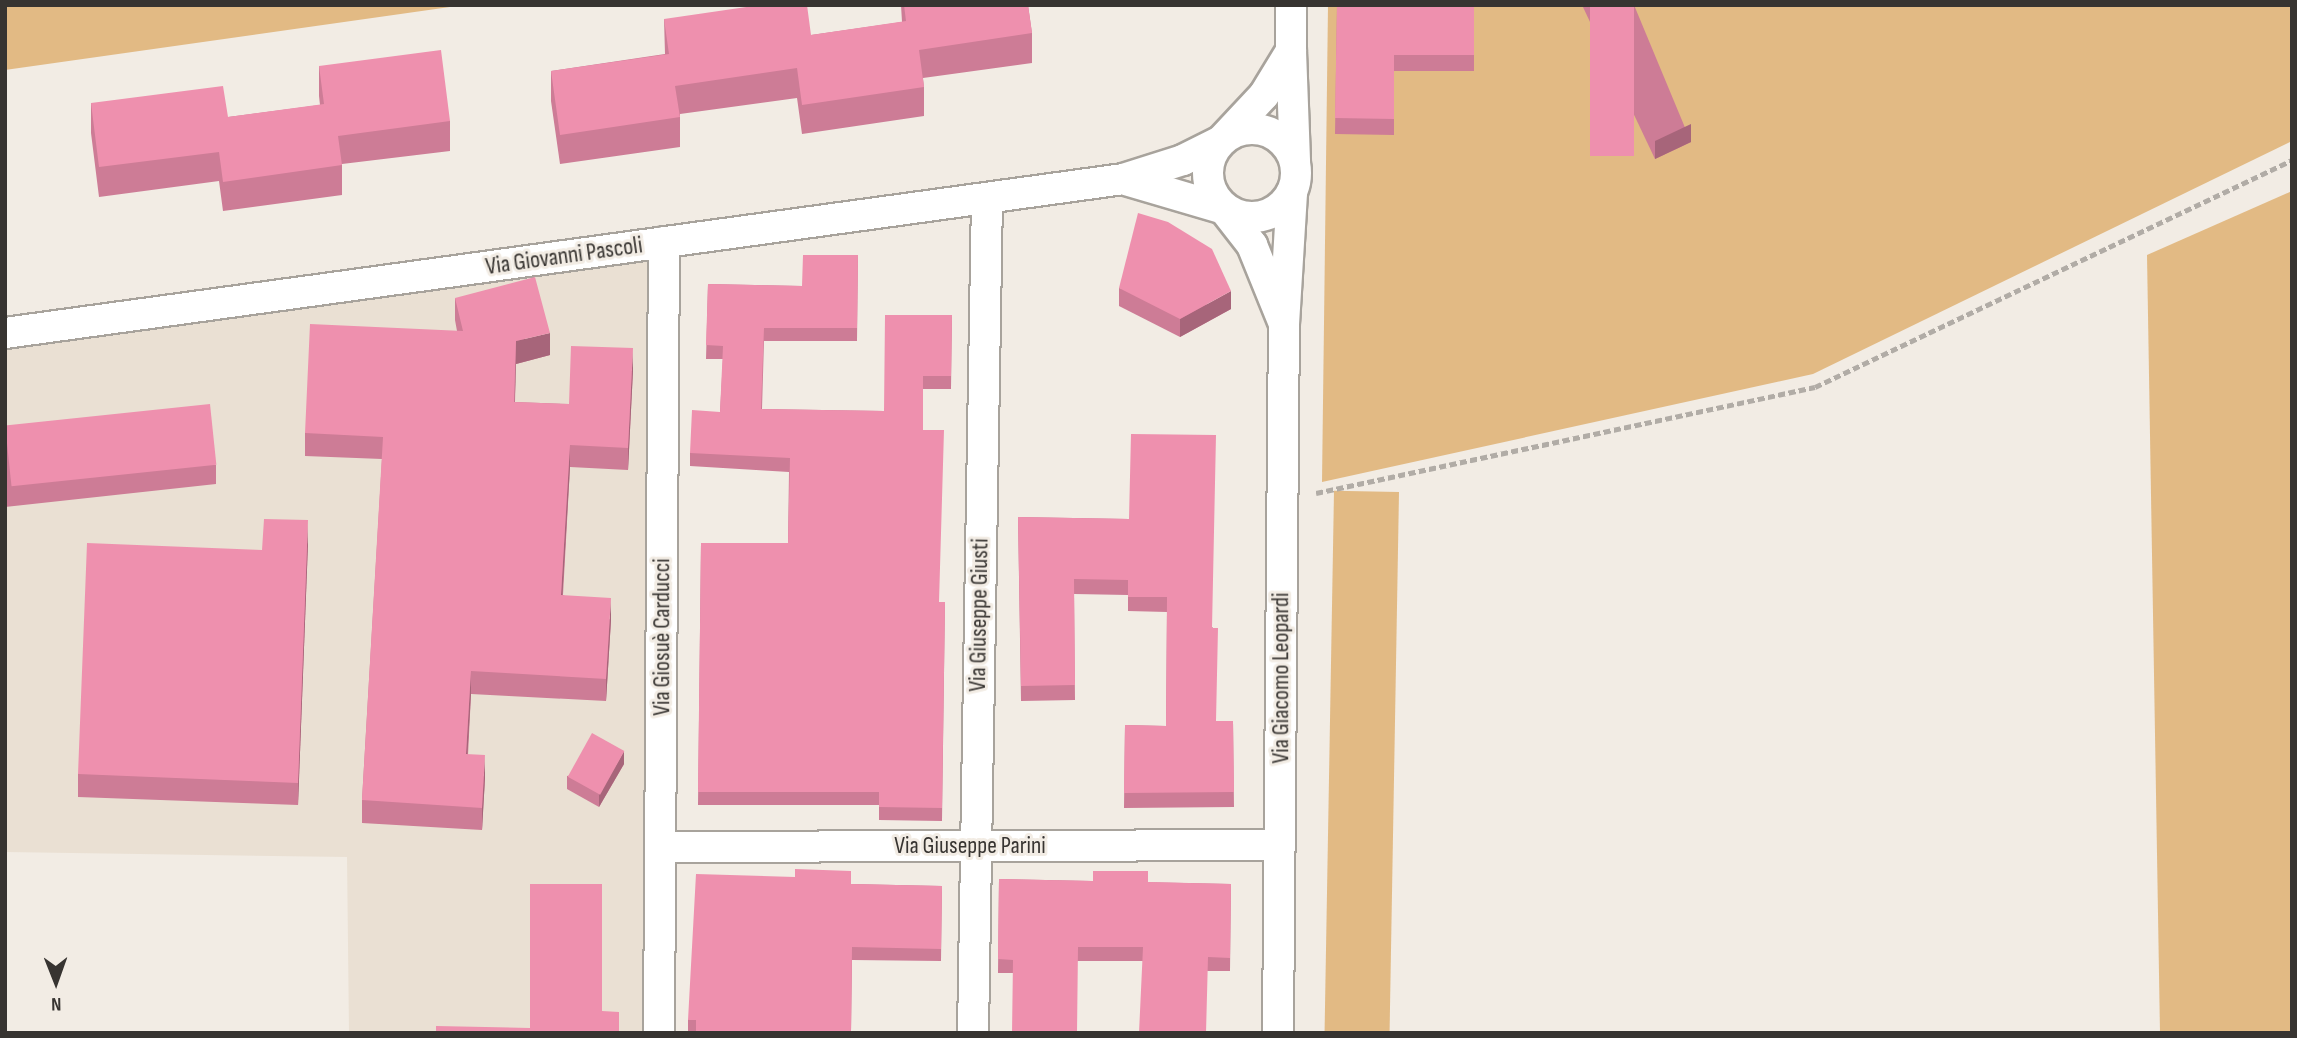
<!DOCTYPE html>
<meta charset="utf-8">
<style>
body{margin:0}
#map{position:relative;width:2297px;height:1038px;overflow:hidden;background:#f2ece4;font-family:"Sofia Sans Condensed",sans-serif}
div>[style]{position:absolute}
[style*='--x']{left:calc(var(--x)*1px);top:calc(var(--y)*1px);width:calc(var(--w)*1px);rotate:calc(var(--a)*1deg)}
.built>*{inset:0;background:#eae0d3}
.green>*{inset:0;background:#e2ba84;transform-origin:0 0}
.path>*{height:4.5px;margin-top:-2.25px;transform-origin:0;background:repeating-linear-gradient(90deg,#b1aca6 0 7px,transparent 0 10.5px)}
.roads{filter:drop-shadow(2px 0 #a8a39c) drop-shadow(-2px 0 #a8a39c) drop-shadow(0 2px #a8a39c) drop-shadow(0 -2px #a8a39c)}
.street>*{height:30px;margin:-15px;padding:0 15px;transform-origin:15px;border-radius:15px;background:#fff}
.street>.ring{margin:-15px;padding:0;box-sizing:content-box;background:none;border:30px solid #fff;border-radius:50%}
.wall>*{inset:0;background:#cd7c96}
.shaded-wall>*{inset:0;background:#a7657a}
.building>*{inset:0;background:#ee90ae;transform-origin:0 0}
span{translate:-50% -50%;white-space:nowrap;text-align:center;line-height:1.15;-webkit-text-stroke:6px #f2ece4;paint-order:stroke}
.street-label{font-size:24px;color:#373431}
.frame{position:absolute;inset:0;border:7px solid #373431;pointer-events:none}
.north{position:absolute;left:21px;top:947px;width:70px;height:70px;-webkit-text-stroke:5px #f2ece4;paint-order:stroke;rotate:179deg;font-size:19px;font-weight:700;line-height:28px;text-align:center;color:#373431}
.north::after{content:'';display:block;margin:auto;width:24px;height:32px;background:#373431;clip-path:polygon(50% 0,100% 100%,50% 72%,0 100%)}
</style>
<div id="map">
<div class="built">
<i style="clip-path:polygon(656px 251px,650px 1033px,349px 1033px,347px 857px,5px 852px,5px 342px)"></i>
</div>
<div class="green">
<i style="clip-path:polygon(5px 5px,464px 5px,5px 70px)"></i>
<i style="clip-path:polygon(1328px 5px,2292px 5px,2292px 141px,1813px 374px,1322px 482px)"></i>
<i style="clip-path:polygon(2292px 191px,2292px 1033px,2160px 1033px,2147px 255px)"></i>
<i style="left:1399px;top:492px;width:541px;height:65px;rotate:91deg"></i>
</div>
<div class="path">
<i style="--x:1316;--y:493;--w:510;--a:-11.99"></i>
<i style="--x:1815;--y:387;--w:528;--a:-25.45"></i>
</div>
<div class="roads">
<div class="street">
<i style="--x:1291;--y:51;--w:46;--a:-90"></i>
<i class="ring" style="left:1208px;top:129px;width:58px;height:58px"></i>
<i style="--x:1126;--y:180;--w:102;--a:16.5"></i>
<i style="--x:1224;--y:209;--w:46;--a:52.1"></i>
<i style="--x:1252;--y:245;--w:85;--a:67.9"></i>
<i style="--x:1284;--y:324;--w:132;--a:-86.5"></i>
<i style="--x:5;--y:333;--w:1129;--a:-7.84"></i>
<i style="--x:1123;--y:179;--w:63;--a:-17.6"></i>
<i style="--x:1183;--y:160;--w:42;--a:-26.6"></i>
<i style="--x:1221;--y:141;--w:63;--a:-46.9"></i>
<i style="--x:1264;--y:95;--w:52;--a:-58.5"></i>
<i style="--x:1291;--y:51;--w:111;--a:87.9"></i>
<i style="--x:660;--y:847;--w:620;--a:-0.18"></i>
<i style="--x:659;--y:1033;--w:791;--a:-89.64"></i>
<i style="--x:973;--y:1033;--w:835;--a:-89.04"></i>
<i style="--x:1278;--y:1033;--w:709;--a:-89.52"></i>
</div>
</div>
<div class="wall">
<i style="clip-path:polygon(901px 5px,1028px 5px,1032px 33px,1032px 63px,923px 78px,924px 87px,924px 116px,802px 134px,797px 98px,680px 114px,680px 147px,560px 164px,551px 101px,551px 71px,665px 54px,664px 19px,811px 35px,902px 22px)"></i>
<i style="clip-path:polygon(1474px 5px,1474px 71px,1394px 71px,1394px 135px,1335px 134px,1337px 6px,1433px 7px)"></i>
<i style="clip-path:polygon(1582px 5px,1634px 5px,1691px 142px,1655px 159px)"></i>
<i style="clip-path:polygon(319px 66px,450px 121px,450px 151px,342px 164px,342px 195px,223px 211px,219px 181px,99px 197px,91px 133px,91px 103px,228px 117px,320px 105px,319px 96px)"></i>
<i style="clip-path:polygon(858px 255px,857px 341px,764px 341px,762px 409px,884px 411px,952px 315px,951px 389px,923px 389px,923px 430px,939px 602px,945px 602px,942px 821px,879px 820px,879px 805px,698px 805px,701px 543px,788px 543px,789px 472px,690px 466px,690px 453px,720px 412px,723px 359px,706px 359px,708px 284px,802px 286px)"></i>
<i style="clip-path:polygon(1119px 288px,1231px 309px,1180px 337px,1119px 306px)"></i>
<i style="clip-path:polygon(455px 298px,550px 355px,516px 364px,515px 402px,569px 404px,633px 370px,628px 470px,570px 467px,563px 595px,611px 620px,606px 701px,471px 694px,468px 755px,485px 778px,482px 830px,362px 823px,362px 800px,382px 459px,305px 456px,305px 433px,457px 331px,455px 320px)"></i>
<i style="clip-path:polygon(5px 426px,216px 465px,216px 484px,5px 507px)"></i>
<i style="clip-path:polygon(1018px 517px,1129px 519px,1213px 628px,1216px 721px,1233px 721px,1234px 807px,1124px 808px,1125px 725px,1166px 726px,1167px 612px,1128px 611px,1128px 595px,1074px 594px,1075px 700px,1021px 701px)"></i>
<i style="clip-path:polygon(308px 543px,298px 805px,78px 797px,78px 774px)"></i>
<i style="clip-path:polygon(624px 764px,599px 807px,567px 789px,567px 776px)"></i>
<i style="clip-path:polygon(999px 879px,1231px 884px,1230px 971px,1208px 971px,1142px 961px,1078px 961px,1013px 973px,998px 973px)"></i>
<i style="clip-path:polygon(851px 884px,942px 886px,941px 961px,852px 960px,851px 1033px,688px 1032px,688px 1020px)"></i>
</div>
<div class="shaded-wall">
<i style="clip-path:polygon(1691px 124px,1691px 142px,1655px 159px,1655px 141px)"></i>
<i style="clip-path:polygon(1231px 291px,1231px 309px,1180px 337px,1180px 319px)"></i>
<i style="clip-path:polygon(550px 333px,550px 355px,516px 364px,514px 424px,516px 341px)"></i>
<i style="clip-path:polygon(633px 348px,633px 370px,628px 470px,628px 448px)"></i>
<i style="clip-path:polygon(570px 445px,570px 467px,561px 618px,561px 595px)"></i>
<i style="clip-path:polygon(308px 520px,308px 543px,298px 805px,298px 783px)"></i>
<i style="clip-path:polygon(611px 598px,611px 620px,606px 701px,606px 679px)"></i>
<i style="clip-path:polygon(471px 671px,471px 694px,466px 777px,466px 754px)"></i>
<i style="clip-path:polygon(624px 751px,624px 764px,599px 807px,599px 795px)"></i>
<i style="clip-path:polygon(485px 755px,485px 778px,482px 830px,482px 808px)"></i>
</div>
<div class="building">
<i style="clip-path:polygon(760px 5px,807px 5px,811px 35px,906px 21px,904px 5px,1028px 5px,1032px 33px,919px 50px,924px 87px,802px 105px,797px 68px,675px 86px,680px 117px,560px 135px,551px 71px,669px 54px,664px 19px)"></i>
<i style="clip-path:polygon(1433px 5px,1474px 5px,1474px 55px,1394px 55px,1394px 119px,1335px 118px,1337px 6px,1433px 7px)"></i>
<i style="left:1590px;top:5px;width:44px;height:151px"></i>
<i style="clip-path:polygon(441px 50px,450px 121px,338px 136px,342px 165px,223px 182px,219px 152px,99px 167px,91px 103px,223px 86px,228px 117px,324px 104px,319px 66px)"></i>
<i style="clip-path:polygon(1138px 213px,1168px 222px,1212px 249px,1231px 291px,1180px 319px,1119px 288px)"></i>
<i style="clip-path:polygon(803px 255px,858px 255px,857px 328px,764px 328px,761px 409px,884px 411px,885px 315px,952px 315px,951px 376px,923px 376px,923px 430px,944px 430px,939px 602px,945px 602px,942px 808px,879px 807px,879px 792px,698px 792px,701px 543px,788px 543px,790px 458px,690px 453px,692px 410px,720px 412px,723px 346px,706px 345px,708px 284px,802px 286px)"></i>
<i style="clip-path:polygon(535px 277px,550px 333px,516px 341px,514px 402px,569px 404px,571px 346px,633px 348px,628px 448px,570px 445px,561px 595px,611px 598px,606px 679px,471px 671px,466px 754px,485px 755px,482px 808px,362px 800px,383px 437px,305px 433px,310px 324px,463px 331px,455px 298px)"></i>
<i style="left:210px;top:404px;width:61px;height:206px;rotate:84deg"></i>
<i style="clip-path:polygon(1131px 434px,1216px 435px,1212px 628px,1218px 628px,1216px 721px,1233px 721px,1234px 792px,1124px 793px,1125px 725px,1166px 726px,1167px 597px,1128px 597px,1128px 580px,1074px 579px,1075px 685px,1021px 686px,1018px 517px,1129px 519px)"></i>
<i style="clip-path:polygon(264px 519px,308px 520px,298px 783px,78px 774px,87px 543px,262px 550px)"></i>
<i style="left:592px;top:733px;width:37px;height:50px;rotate:29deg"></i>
<i style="clip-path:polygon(795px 869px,851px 871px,851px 884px,942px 886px,941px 949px,852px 947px,851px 1033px,696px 1033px,696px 1020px,688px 1020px,696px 874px,795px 877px)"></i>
<i style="clip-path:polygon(1093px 871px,1148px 871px,1148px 882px,1231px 884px,1230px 958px,1208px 957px,1206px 1033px,1139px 1033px,1143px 947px,1078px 947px,1077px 1033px,1012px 1033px,1013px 960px,998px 959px,999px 879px,1093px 881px)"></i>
<i style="clip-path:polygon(530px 884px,602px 884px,602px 1011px,619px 1012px,619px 1033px,436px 1033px,436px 1026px,530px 1028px)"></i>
</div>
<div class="street-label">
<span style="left:564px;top:256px;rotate:-8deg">Via Giovanni Pascoli</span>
<span style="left:979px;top:615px;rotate:-89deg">Via Giuseppe Giusti</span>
<span style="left:662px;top:637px;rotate:-90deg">Via Giosuè Carducci</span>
<span style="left:1281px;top:678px;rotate:-90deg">Via Giacomo Leopardi</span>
<span style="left:970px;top:846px">Via Giuseppe Parini</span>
</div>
<div class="frame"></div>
<div class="north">N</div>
</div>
